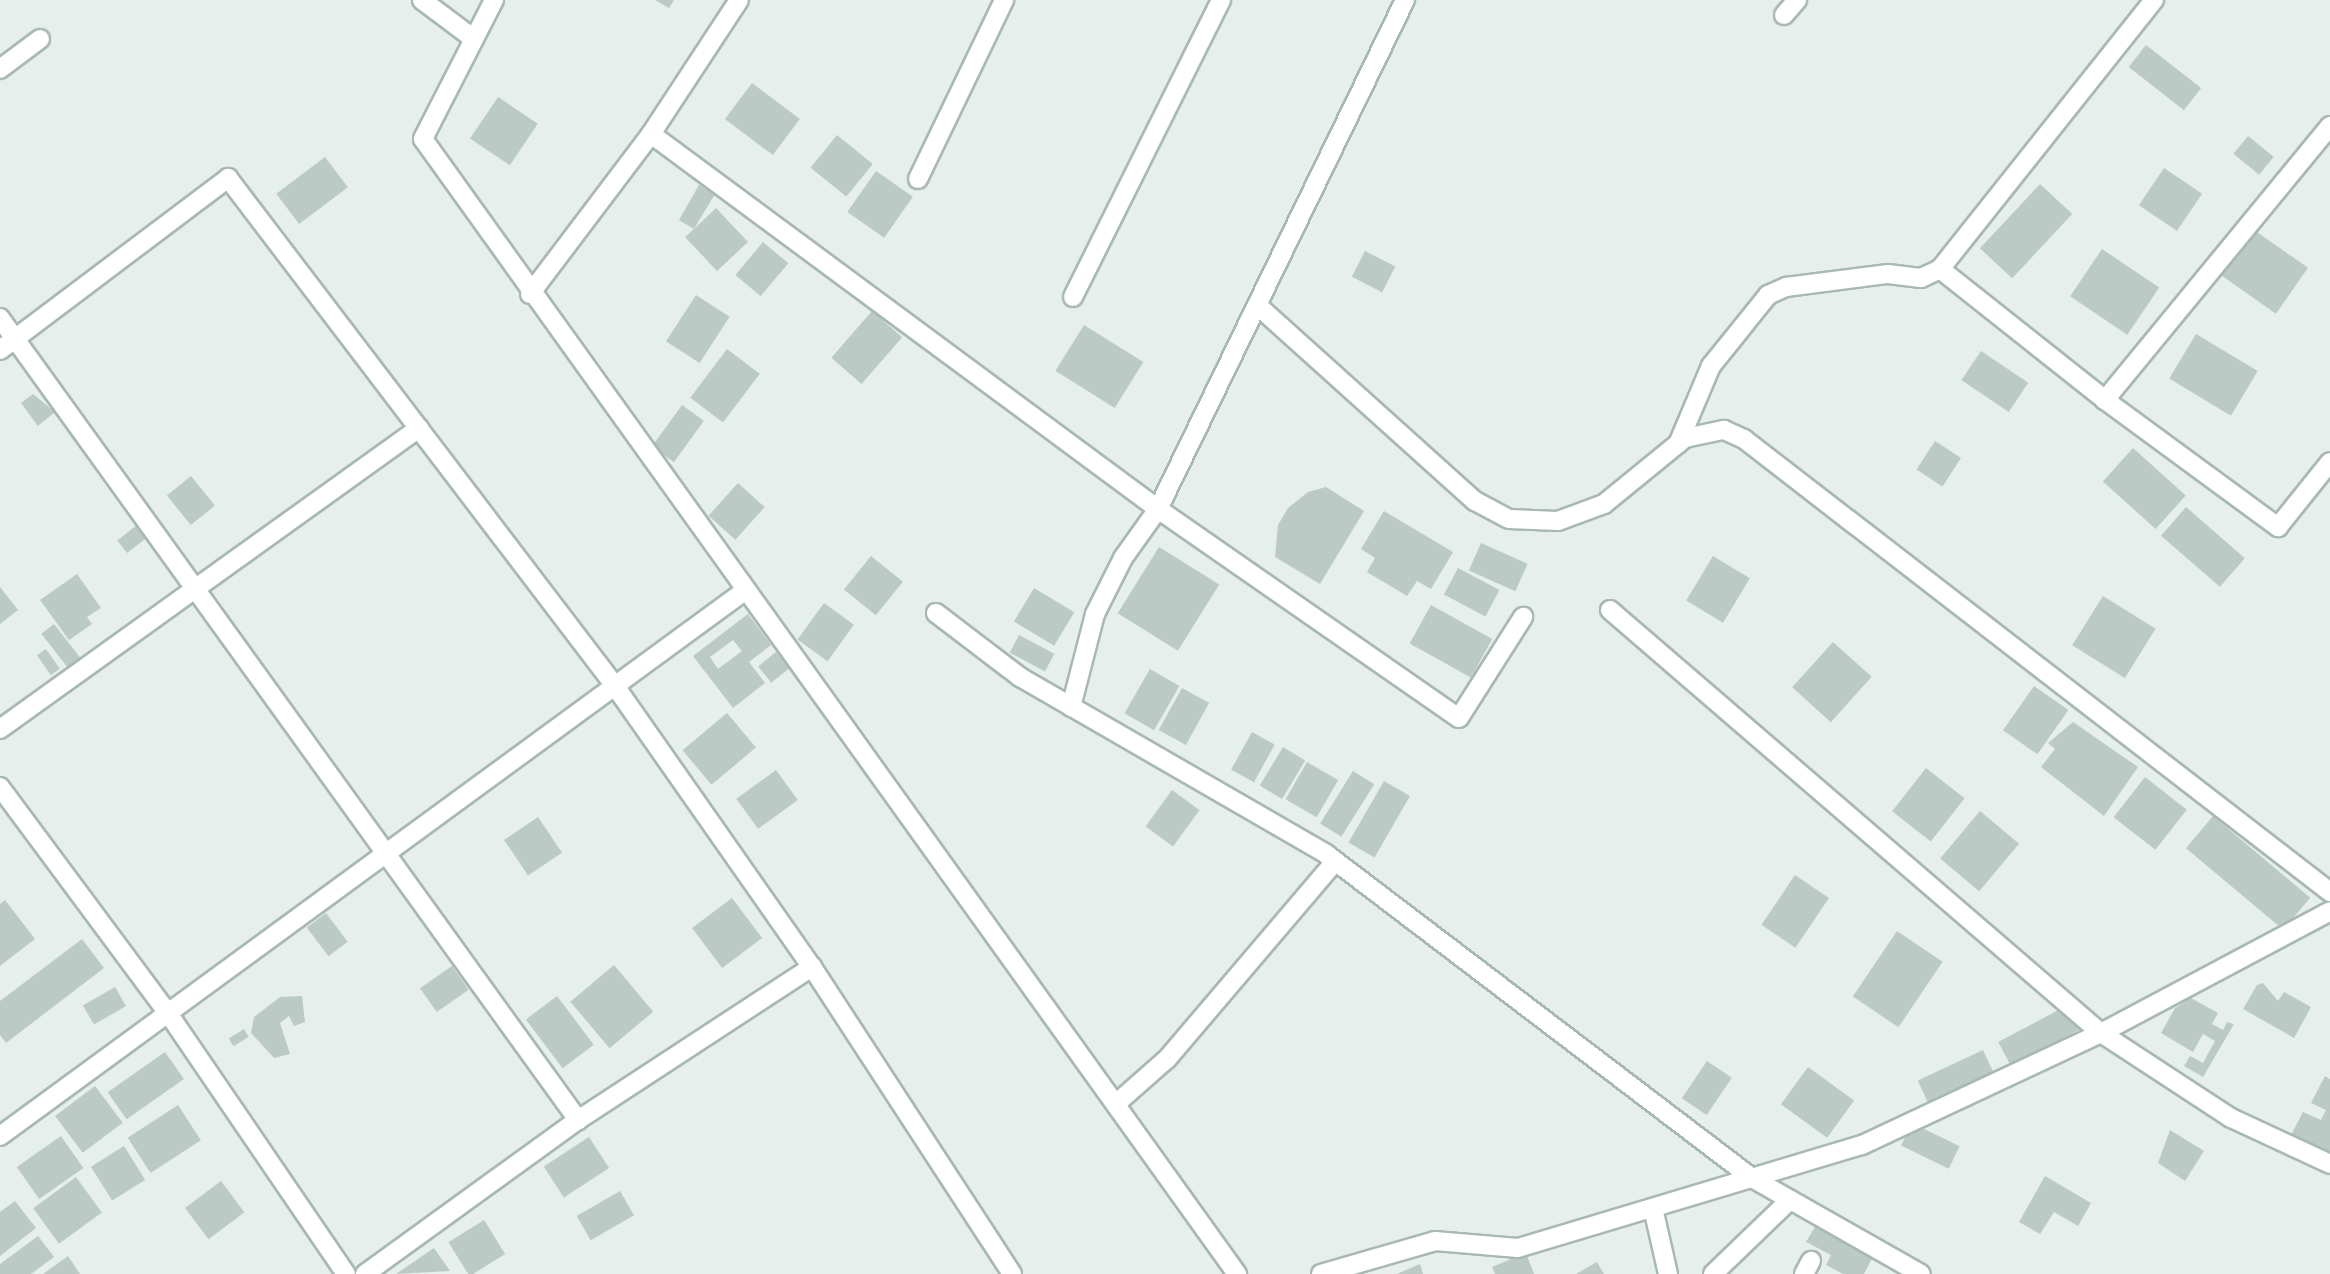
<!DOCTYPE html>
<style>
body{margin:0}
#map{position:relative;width:2330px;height:1274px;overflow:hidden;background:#e6efeb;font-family:Mulish,sans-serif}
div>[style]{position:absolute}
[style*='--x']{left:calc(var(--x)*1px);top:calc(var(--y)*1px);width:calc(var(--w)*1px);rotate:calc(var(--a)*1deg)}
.building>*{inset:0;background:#bbcac4;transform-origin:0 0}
.roads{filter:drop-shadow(2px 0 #a8b8b2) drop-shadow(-2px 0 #a8b8b2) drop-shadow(0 2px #a8b8b2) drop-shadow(0 -2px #a8b8b2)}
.minor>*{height:18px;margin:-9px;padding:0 9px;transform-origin:9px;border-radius:9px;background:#fff}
span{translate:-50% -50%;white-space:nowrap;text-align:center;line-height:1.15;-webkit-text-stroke:4.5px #f7fbf9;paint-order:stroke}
</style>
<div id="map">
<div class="building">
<i style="clip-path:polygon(655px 0,674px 0,669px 8px)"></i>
<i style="left:2146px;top:45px;width:70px;height:28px;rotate:38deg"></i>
<i style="left:752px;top:83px;width:60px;height:45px;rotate:37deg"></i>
<i style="left:498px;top:97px;width:48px;height:50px;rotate:34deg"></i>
<i style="left:837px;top:135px;width:46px;height:42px;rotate:39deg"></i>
<i style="left:2248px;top:136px;width:33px;height:23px;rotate:39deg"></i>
<i style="left:325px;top:157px;width:38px;height:61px;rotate:53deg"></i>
<i style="left:2164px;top:168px;width:46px;height:45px;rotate:34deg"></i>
<i style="left:876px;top:171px;width:45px;height:50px;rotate:35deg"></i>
<i style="left:2040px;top:184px;width:44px;height:88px;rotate:43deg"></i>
<i style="clip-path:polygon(699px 185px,715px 194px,694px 229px,716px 208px,748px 242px,717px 271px,685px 237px,694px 229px,679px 220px)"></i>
<i style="left:2254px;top:230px;width:66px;height:56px;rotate:35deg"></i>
<i style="left:763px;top:242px;width:33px;height:43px;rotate:40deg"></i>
<i style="left:2102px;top:249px;width:69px;height:57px;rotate:34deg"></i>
<i style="left:1365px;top:251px;width:34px;height:29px;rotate:27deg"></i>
<i style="left:696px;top:295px;width:40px;height:55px;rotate:33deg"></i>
<i style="left:872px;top:311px;width:40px;height:62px;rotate:41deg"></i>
<i style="left:1084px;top:325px;width:70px;height:54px;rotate:32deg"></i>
<i style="left:2196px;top:334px;width:72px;height:52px;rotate:31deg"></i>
<i style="left:727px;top:349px;width:41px;height:61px;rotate:37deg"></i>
<i style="left:1981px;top:351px;width:57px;height:35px;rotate:34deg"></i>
<i style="clip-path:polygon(33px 394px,55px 412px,38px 426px,21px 403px)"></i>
<i style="left:682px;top:405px;width:27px;height:51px;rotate:36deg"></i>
<i style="left:1935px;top:441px;width:31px;height:34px;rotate:33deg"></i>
<i style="left:2133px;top:448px;width:71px;height:45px;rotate:42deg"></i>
<i style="left:191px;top:476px;width:38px;height:31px;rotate:51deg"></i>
<i style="left:738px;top:483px;width:36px;height:44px;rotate:42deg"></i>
<i style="clip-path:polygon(1326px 487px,1364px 511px,1320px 584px,1275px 557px,1278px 525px,1288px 508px,1308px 492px)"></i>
<i style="left:2186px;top:507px;width:78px;height:38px;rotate:41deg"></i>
<i style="clip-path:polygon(1384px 511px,1453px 552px,1431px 589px,1417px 581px,1407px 596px,1367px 572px,1375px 558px,1361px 549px)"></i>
<i style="left:137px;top:525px;width:16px;height:25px;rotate:52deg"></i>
<i style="left:1481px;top:543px;width:51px;height:30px;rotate:24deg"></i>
<i style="left:1159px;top:547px;width:71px;height:78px;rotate:32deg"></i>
<i style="left:871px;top:556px;width:41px;height:43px;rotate:39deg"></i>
<i style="left:1713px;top:556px;width:43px;height:52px;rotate:31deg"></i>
<i style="left:1458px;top:568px;width:47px;height:30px;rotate:28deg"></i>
<i style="clip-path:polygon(77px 574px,101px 608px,87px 617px,92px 624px,69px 640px,40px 600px)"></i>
<i style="clip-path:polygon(0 587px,18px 610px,0 624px)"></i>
<i style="left:1034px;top:588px;width:47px;height:39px;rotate:31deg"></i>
<i style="left:2103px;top:596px;width:62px;height:58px;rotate:32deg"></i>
<i style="left:824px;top:603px;width:37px;height:45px;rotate:36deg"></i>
<i style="left:1431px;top:605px;width:70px;height:44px;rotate:29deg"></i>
<i style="clip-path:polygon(evenodd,748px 614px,771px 645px,749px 662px,765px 683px,733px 708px,693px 656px,748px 614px,733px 640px,742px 651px,718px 669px,710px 657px,733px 640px)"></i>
<i style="left:54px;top:624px;width:43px;height:16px;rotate:52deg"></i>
<i style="left:1019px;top:635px;width:40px;height:20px;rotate:28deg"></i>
<i style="left:1833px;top:642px;width:52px;height:61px;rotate:42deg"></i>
<i style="left:46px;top:649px;width:24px;height:11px;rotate:55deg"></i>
<i style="left:776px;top:652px;width:21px;height:23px;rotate:51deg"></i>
<i style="left:1150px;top:669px;width:34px;height:51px;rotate:30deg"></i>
<i style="left:2034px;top:686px;width:42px;height:54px;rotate:35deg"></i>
<i style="left:1182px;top:688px;width:31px;height:48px;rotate:29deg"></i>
<i style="left:727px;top:713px;width:45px;height:58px;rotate:50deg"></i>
<i style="clip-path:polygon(2073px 722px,2138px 767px,2104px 816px,2041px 767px,2055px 749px,2048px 743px)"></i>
<i style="left:1252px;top:732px;width:26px;height:43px;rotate:29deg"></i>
<i style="left:1283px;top:747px;width:26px;height:45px;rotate:31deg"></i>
<i style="left:1307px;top:762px;width:36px;height:43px;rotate:30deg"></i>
<i style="left:1926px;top:768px;width:49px;height:55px;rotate:38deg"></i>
<i style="left:776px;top:770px;width:37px;height:49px;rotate:54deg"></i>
<i style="left:1353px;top:771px;width:25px;height:62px;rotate:32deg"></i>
<i style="left:2145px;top:777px;width:53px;height:51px;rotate:38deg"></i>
<i style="left:1384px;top:781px;width:30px;height:71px;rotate:30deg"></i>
<i style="left:1172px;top:790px;width:34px;height:45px;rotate:36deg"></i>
<i style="left:1980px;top:811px;width:51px;height:62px;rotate:40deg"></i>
<i style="left:2213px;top:816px;width:127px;height:42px;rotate:40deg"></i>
<i style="left:538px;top:817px;width:43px;height:41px;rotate:56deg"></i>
<i style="left:1795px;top:875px;width:41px;height:60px;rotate:34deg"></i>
<i style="left:732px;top:898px;width:50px;height:50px;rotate:53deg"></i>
<i style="clip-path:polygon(5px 900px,35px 939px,0 966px,0 904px)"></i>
<i style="left:326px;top:913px;width:36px;height:24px;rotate:53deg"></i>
<i style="left:1897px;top:931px;width:55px;height:79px;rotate:34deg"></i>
<i style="clip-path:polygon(82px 939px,104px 968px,6px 1043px,0 1035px,0 1001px)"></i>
<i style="left:614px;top:965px;width:61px;height:57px;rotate:50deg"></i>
<i style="left:452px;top:966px;width:29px;height:39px;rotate:55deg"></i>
<i style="clip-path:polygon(2263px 983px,2278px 1001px,2284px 992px,2311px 1007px,2294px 1038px,2243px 1009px,2257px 985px)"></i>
<i style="left:115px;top:987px;width:22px;height:37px;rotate:60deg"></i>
<i style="clip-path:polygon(302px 996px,305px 1022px,294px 1026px,289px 1016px,280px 1023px,290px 1054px,274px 1058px,251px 1033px,254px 1017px,280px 997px)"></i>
<i style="left:557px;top:996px;width:61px;height:39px;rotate:53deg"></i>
<i style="clip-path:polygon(2191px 998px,2218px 1013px,2212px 1024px,2223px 1030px,2227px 1022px,2234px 1024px,2203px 1077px,2184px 1066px,2190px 1056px,2203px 1063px,2215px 1041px,2203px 1034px,2193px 1052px,2161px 1033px,2175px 1008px)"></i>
<i style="left:2068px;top:1005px;width:27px;height:79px;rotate:62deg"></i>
<i style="left:244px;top:1029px;width:9px;height:18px;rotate:58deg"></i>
<i style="left:1983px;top:1050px;width:26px;height:72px;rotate:65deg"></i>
<i style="left:165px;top:1052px;width:33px;height:70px;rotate:55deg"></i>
<i style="left:1707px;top:1061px;width:30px;height:45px;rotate:34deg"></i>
<i style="left:1808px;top:1067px;width:57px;height:46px;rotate:36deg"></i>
<i style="clip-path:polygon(2325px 1076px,2330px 1079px,2330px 1159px,2289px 1139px,2303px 1112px,2321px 1120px,2326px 1110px,2311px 1103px)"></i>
<i style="left:95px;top:1086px;width:46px;height:50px;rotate:53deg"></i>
<i style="left:178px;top:1105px;width:42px;height:60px;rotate:57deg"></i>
<i style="left:1912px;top:1123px;width:53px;height:25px;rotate:26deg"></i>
<i style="clip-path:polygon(2170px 1130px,2204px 1151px,2185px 1181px,2158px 1163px)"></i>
<i style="left:61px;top:1136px;width:39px;height:54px;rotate:55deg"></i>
<i style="left:589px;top:1137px;width:37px;height:54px;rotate:57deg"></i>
<i style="left:124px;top:1146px;width:40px;height:39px;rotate:58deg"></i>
<i style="clip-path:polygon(2045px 1176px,2091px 1203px,2078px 1226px,2054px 1212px,2040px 1234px,2019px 1222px)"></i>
<i style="left:76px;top:1177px;width:44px;height:53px;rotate:54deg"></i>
<i style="left:221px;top:1181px;width:39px;height:45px;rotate:53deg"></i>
<i style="left:620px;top:1191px;width:28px;height:50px;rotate:60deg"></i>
<i style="clip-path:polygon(15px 1201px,36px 1228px,0 1256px,0 1212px)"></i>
<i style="left:484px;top:1220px;width:40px;height:42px;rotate:58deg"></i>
<i style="clip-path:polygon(1815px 1227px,1875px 1253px,1864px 1274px,1843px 1274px,1826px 1265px,1831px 1255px,1806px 1242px)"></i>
<i style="clip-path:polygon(38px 1236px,54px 1257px,31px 1274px,0 1274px,0 1264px)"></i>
<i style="clip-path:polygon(434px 1248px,450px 1271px,396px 1274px)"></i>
<i style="clip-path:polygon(1526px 1253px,1534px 1274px,1495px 1274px,1492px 1267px)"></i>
<i style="clip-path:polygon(68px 1256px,80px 1274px,43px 1274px)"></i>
<i style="clip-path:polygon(1597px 1262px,1604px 1274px,1576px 1274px)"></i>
<i style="clip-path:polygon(1420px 1264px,1423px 1274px,1397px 1274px)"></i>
</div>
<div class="roads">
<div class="minor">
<i style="--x:422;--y:0;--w:65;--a:36.9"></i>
<i style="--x:494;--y:0;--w:156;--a:117.1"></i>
<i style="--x:423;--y:139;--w:1397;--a:54.35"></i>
<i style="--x:1784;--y:15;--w:20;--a:-49"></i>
<i style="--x:0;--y:69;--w:50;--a:-36.9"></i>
<i style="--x:2330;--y:126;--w:355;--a:129.4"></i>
<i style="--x:2105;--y:400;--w:215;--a:36.3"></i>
<i style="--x:2278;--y:527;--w:83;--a:-51.3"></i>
<i style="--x:651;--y:134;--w:631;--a:36.49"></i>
<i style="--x:1158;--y:509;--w:366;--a:34.8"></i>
<i style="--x:1459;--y:718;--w:120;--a:-57.6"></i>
<i style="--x:918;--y:179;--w:199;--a:-64.3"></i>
<i style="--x:1940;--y:269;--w:211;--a:38.4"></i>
<i style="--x:530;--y:294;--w:201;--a:-52.9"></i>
<i style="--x:651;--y:134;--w:160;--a:-56.7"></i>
<i style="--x:1073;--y:297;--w:332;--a:-63.5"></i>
<i style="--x:1257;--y:305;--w:293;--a:42"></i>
<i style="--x:1475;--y:501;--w:38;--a:28"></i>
<i style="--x:1509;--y:519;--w:49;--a:2.3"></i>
<i style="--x:1558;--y:521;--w:49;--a:-20.3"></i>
<i style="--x:1604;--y:504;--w:104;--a:-39.2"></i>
<i style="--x:1685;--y:438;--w:40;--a:-12"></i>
<i style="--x:1724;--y:430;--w:22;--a:24"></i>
<i style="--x:1744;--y:439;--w:741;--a:37.71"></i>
<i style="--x:0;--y:318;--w:989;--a:54.22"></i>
<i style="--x:0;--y:350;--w:286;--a:-37"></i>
<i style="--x:228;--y:178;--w:639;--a:52.7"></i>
<i style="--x:615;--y:686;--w:343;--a:55"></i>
<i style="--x:812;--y:967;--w:366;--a:56.9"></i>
<i style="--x:1678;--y:444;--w:85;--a:-67.1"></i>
<i style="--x:1711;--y:366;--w:91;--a:-51.2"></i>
<i style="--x:1768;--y:295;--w:20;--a:-24"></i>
<i style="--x:1786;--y:287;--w:103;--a:-7.3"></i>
<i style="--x:1888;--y:274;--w:33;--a:7"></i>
<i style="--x:1921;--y:278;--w:21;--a:-25"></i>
<i style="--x:1940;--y:269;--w:344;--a:-51.5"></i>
<i style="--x:1610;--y:610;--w:648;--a:40.75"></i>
<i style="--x:2101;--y:1033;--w:155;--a:33.2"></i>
<i style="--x:2231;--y:1118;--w:109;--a:24.9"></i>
<i style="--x:936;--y:613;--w:106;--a:37.3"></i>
<i style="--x:1020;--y:677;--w:354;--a:30"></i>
<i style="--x:1326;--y:854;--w:535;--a:37.26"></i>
<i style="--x:1752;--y:1178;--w:194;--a:29.6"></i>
<i style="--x:1071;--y:707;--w:96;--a:-75.5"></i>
<i style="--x:1095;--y:614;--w:63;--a:-63.4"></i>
<i style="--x:1123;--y:558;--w:60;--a:-54.5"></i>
<i style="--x:1158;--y:509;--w:566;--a:-64.11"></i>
<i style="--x:0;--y:729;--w:516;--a:-35.69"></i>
<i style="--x:0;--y:787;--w:285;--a:53.4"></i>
<i style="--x:170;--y:1016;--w:312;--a:55.7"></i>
<i style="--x:1118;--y:1102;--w:65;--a:-41.3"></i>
<i style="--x:1167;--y:1059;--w:257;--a:-49.6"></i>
<i style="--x:0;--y:1136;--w:921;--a:-36.21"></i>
<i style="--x:1653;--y:1208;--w:68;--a:77.2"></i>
<i style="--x:365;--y:1274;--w:263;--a:-35.9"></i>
<i style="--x:578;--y:1120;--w:280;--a:-33.2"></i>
<i style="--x:1321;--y:1274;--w:119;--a:-16.1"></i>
<i style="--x:1435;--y:1241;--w:83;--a:4.8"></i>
<i style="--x:1518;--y:1248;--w:359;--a:-16.7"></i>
<i style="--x:1862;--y:1145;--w:264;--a:-25.1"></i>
<i style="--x:2101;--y:1033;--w:259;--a:-28"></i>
<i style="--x:1713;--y:1274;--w:107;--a:-43.9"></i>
<i style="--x:1804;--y:1274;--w:15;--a:-62"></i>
</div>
</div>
</div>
